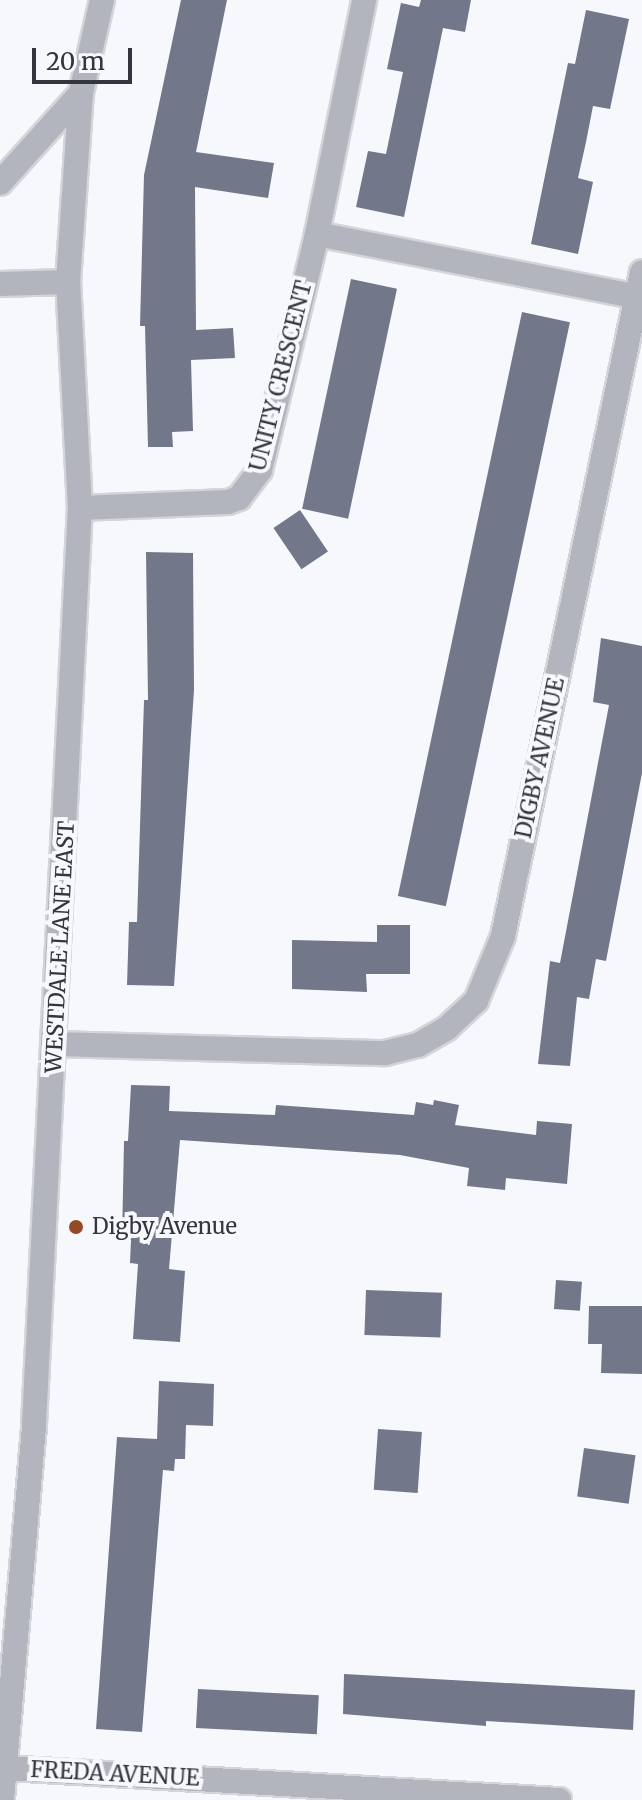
<!DOCTYPE html>
<style>
body{margin:0}
#map{position:relative;width:642px;height:1800px;overflow:hidden;background:#f7f8fc;font-family:Merriweather,serif}
div>[style]{position:absolute}
[style*='--x']{left:calc(var(--x)*1px);top:calc(var(--y)*1px);width:calc(var(--w)*1px);rotate:calc(var(--a)*1deg)}
.building>*{inset:0;background:#727789;transform-origin:0 0}
.roads{filter:drop-shadow(2px 0 #d4d5da) drop-shadow(-2px 0 #d4d5da) drop-shadow(0 2px #d4d5da) drop-shadow(0 -2px #d4d5da)}
.minor>*{height:24px;margin:-12px;padding:0 12px;transform-origin:12px;border-radius:12px;background:#b3b5be}
.dots>*{width:22px;height:22px;translate:-50% -50%;box-sizing:border-box;border:4px solid #f7f8fc;border-radius:50%}
span{translate:-50% -50%;white-space:nowrap;text-align:center;line-height:1.15;-webkit-text-stroke:8px #f7f8fc;paint-order:stroke}
.street-label{font-size:22px;color:#34363e}
.poi-label{font-size:22px;color:#34363e}
.left{translate:0 -50%;text-align:left}
.scale{position:absolute;left:32px;top:48px;width:100px;height:36px;box-sizing:border-box;border:4px solid #34363e;border-top:0;padding-left:10px;font-size:24px;line-height:28px;white-space:nowrap;color:#34363e;-webkit-text-stroke:6px #f7f8fc;paint-order:stroke}
</style>
<div id="map">
<div class="building">
<i style="clip-path:polygon(181px 0,227px 0,196px 152px,274px 163px,268px 198px,195px 187px,196px 330px,233px 328px,235px 358px,191px 360px,193px 431px,172px 432px,173px 447px,148px 447px,145px 326px,140px 326px,144px 175px)"></i>
<i style="clip-path:polygon(421px 0,471px 0,465px 32px,443px 28px,404px 217px,356px 207px,368px 151px,386px 154px,403px 72px,387px 69px,401px 3px,419px 7px)"></i>
<i style="clip-path:polygon(586px 10px,629px 19px,610px 109px,593px 106px,586px 142px,578px 178px,593px 182px,578px 254px,531px 244px,568px 63px,575px 64px)"></i>
<i style="left:351px;top:279px;width:47px;height:235px;rotate:12deg"></i>
<i style="left:522px;top:312px;width:49px;height:597px;rotate:12deg"></i>
<i style="left:300px;top:510px;width:50px;height:32px;rotate:56deg"></i>
<i style="clip-path:polygon(146px 552px,193px 553px,194px 690px,174px 986px,127px 985px,129px 922px,137px 922px,144px 700px,148px 700px)"></i>
<i style="clip-path:polygon(601px 638px,642px 646px,642px 773px,606px 961px,596px 959px,589px 999px,577px 997px,570px 1066px,538px 1064px,550px 961px,560px 963px,609px 705px,593px 702px)"></i>
<i style="clip-path:polygon(377px 925px,410px 925px,410px 974px,366px 974px,367px 992px,292px 989px,292px 940px,377px 942px)"></i>
<i style="clip-path:polygon(131px 1085px,170px 1086px,169px 1111px,275px 1115px,276px 1105px,414px 1115px,416px 1102px,433px 1105px,434px 1100px,459px 1105px,455px 1125px,536px 1135px,537px 1121px,572px 1124px,567px 1184px,506px 1178px,505px 1190px,467px 1186px,469px 1168px,400px 1155px,180px 1140px,169px 1269px,185px 1271px,180px 1342px,133px 1339px,138px 1264px,130px 1263px,131px 1240px,122px 1239px,124px 1141px,128px 1141px)"></i>
<i style="left:556px;top:1280px;width:26px;height:29px;rotate:4deg"></i>
<i style="left:366px;top:1290px;width:76px;height:45px;rotate:2deg"></i>
<i style="clip-path:polygon(589px 1306px,642px 1306px,642px 1374px,601px 1373px,602px 1344px,588px 1344px)"></i>
<i style="clip-path:polygon(159px 1381px,214px 1384px,213px 1426px,186px 1425px,185px 1459px,175px 1459px,174px 1471px,163px 1470px,142px 1732px,96px 1729px,117px 1437px,157px 1439px)"></i>
<i style="left:378px;top:1429px;width:44px;height:61px;rotate:4deg"></i>
<i style="left:584px;top:1448px;width:52px;height:49px;rotate:8deg"></i>
<i style="clip-path:polygon(344px 1674px,635px 1690px,633px 1730px,486px 1721px,486px 1726px,343px 1714px)"></i>
<i style="left:198px;top:1689px;width:121px;height:39px;rotate:3deg"></i>
</div>
<div class="roads">
<div class="minor">
<i style="--x:0;--y:183;--w:121;--a:-48"></i>
<i style="--x:317;--y:234;--w:326;--a:11.1"></i>
<i style="--x:0;--y:284;--w:68;--a:-1.7"></i>
<i style="--x:80;--y:508;--w:148;--a:-2.3"></i>
<i style="--x:228;--y:502;--w:12;--a:-20"></i>
<i style="--x:239;--y:498;--w:35;--a:-53"></i>
<i style="--x:260;--y:470;--w:243;--a:-76.4"></i>
<i style="--x:317;--y:234;--w:239;--a:-78.6"></i>
<i style="--x:55;--y:1044;--w:330;--a:1.6"></i>
<i style="--x:385;--y:1053;--w:34;--a:-14"></i>
<i style="--x:418;--y:1045;--w:34;--a:-30"></i>
<i style="--x:447;--y:1028;--w:40;--a:-43"></i>
<i style="--x:476;--y:1001;--w:70;--a:-67.4"></i>
<i style="--x:503;--y:936;--w:678;--a:-78.18"></i>
<i style="--x:6;--y:1768;--w:554;--a:3.31"></i>
<i style="--x:2;--y:1800;--w:377;--a:-85.1"></i>
<i style="--x:34;--y:1424;--w:917;--a:-87.13"></i>
<i style="--x:80;--y:508;--w:226;--a:-93"></i>
<i style="--x:68;--y:282;--w:189;--a:-86.1"></i>
<i style="--x:81;--y:93;--w:95;--a:-77.3"></i>
</div>
</div>
<div class="dots">
<i style="left:76px;top:1227px;background:#924b26"></i>
</div>
<div class="street-label">
<span style="left:281px;top:376px;rotate:-76deg">UNITY CRESCENT</span>
<span style="left:540px;top:758px;rotate:-78deg">DIGBY AVENUE</span>
<span style="left:60px;top:947px;rotate:-87deg">WESTDALE LANE EAST</span>
<span style="left:115px;top:1774px;rotate:3deg">FREDA AVENUE</span>
</div>
<div class="poi-label">
<span class="left" style="left:92px;top:1227px">Digby Avenue</span>
</div>
<div class="scale">20 m</div>
</div>
